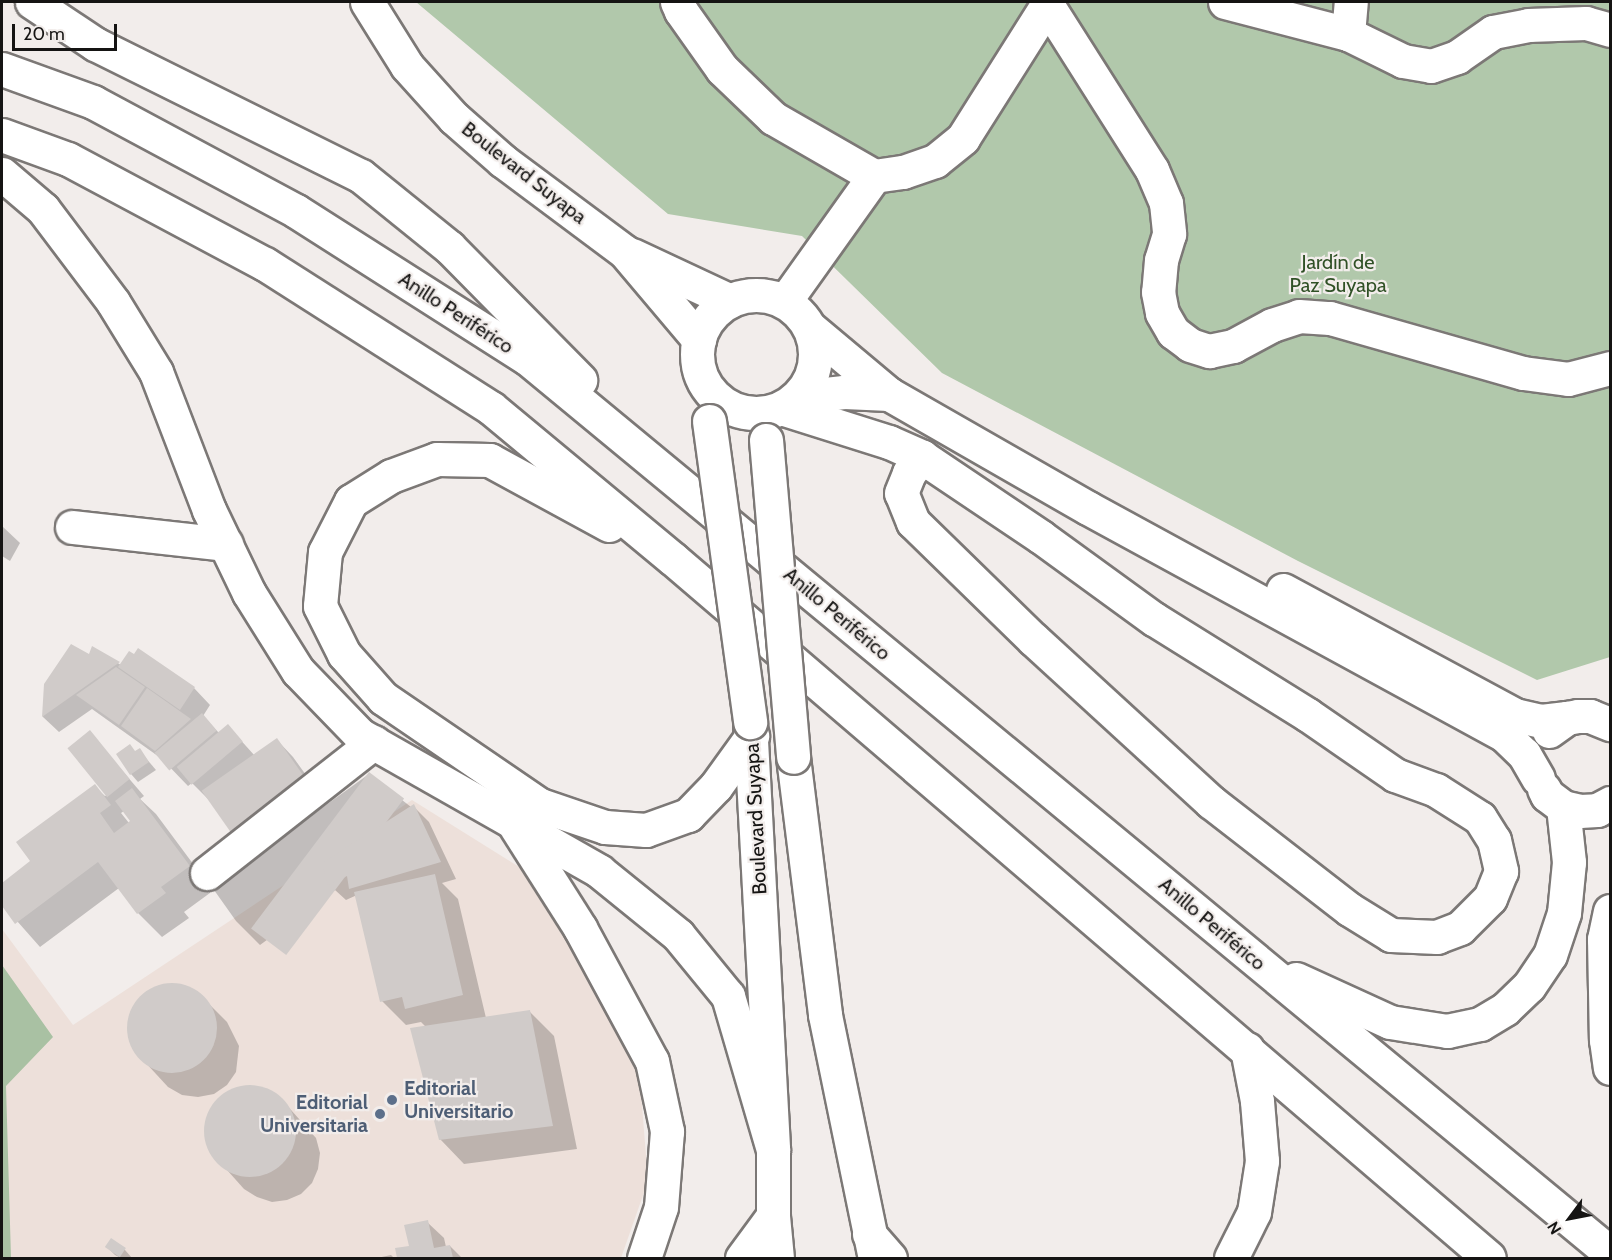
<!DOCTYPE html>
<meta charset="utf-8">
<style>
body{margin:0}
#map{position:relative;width:1612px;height:1260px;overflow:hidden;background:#f2edeb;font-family:Cabin,sans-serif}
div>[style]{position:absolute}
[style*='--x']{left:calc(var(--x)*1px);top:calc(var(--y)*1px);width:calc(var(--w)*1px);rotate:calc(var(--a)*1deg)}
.built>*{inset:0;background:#ede0da}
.green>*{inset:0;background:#b1c8ab}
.forest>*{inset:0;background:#a9c1a3}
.shadow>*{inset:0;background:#0003}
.building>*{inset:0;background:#d0cbc9;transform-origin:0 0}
.round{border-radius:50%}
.roads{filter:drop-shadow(2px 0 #7c7876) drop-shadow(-2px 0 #7c7876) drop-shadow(0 2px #7c7876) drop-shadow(0 -2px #7c7876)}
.minor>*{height:33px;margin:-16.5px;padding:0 16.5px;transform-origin:16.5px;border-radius:16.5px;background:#fff}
.major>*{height:33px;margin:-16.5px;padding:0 16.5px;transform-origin:16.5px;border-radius:16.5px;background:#fff}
.major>.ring{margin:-16.5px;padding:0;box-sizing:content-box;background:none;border:33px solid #fff;border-radius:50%}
.highway>*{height:33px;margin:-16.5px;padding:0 16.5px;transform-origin:16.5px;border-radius:16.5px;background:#fff}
.bridges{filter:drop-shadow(2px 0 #7c7876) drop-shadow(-2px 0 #7c7876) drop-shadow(0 2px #7c7876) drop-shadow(0 -2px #7c7876)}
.major-bridge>*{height:33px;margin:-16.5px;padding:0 16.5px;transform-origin:16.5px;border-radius:16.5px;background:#fff}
.dots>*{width:16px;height:16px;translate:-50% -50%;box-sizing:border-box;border:3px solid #f2edeb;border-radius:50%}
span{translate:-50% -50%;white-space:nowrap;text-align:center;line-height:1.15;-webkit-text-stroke:4.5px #f2edeb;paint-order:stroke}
.street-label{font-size:20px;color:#151413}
.park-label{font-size:20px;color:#305126}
.service-label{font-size:20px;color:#4e5e75;font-weight:700}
.left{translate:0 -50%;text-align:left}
.right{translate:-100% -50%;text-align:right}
.frame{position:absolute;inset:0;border:3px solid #151413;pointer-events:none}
.north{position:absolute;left:1540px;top:1188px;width:60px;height:60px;-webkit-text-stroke:4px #f2edeb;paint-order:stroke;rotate:238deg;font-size:16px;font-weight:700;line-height:24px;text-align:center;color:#151413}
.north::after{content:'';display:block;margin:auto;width:21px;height:27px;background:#151413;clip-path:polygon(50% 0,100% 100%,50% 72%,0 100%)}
.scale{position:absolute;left:12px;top:24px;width:105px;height:27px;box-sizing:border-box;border:3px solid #151413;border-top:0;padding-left:8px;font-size:18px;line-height:21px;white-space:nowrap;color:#151413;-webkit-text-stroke:4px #f2edeb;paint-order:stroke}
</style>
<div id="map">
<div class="built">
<i style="clip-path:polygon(412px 800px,535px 877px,609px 999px,640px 1080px,648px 1181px,621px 1258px,2px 1258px,2px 929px,73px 1025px)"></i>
</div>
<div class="green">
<i style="clip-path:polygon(416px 2px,1610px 2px,1610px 657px,1537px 680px,1298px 561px,942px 373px,802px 236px,668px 214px)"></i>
</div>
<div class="forest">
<i style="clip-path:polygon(2px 965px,53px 1037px,6px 1086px,11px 1258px,2px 1258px)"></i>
</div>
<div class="shadow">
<i style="clip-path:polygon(2px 526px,20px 543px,10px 561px,2px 556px)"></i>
<i style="clip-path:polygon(93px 648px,121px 665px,194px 688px,210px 705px,203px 716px,219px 733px,228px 726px,255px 756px,277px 740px,293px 757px,324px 800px,209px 800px,192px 783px,188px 786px,162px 759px,92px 709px,59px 732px,43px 717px,46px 685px,89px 657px)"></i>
<i style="clip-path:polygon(evenodd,89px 732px,144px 796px,140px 799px,156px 814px,211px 888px,369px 774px,411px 807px,413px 806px,429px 822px,456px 879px,442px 883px,458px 899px,486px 1018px,530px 1012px,554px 1036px,577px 1149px,464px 1164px,440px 1139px,426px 1027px,421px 1022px,406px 1025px,382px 1001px,357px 895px,346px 900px,335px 890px,260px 945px,236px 921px,214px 890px,184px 912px,189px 918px,162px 937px,138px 913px,119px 888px,40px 947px,2px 904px,2px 885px,32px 862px,94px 786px,105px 796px,107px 795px,89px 732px,124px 811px,132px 821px,129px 823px,121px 813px,124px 811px)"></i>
<i style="clip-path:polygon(139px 750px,156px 770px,138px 782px,131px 774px)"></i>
<i style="clip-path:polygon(178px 985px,202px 997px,227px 1022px,239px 1046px,236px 1072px,227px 1085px,214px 1094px,198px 1097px,182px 1095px,168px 1087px,133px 1049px,128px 1034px,129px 1018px,136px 1003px,147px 992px,162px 986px)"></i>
<i style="clip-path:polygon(255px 1086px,270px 1091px,283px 1101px,316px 1138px,320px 1153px,318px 1169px,312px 1183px,301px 1194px,287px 1200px,272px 1202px,257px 1197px,244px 1189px,210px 1151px,205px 1136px,207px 1120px,213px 1105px,225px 1094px,239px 1087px)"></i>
<i style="clip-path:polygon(427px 1222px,444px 1238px,446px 1247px,450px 1246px,462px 1258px,399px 1258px,397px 1250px,411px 1247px)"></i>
<i style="clip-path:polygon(111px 1240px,125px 1250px,132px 1258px,121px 1258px,115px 1255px,107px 1247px)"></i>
<i style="clip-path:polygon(391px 1255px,394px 1258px,377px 1258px)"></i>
</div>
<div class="building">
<i style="clip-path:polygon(71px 644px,89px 654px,92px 646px,120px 662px,42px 717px,44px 684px)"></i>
<i style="clip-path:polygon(138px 648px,195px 687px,180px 710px,118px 667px,129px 651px,134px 654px)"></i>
<i style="clip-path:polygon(116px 667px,145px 687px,119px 725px,76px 695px)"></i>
<i style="clip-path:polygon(147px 688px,191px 719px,155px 751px,121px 726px)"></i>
<i style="left:202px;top:713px;width:23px;height:62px;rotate:50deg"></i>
<i style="left:228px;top:724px;width:23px;height:67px;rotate:50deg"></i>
<i style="left:90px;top:730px;width:63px;height:29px;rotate:51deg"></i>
<i style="left:277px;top:738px;width:55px;height:92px;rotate:55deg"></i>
<i style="clip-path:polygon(130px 744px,135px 751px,140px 748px,149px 762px,130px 775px,116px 754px)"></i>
<i style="left:369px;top:772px;width:44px;height:196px;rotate:37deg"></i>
<i style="clip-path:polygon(95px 784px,111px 805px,100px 813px,114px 833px,130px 821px,115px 801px,132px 788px,190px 866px,161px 887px,166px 893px,137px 914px,98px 862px,15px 924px,2px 906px,2px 883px,30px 861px,16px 842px)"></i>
<i style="clip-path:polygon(414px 804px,441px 862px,349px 889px,347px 876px,328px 885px,322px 863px)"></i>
<i style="clip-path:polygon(435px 874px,463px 995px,405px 1009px,402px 997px,380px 1002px,354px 892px)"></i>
<i class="round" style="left:127px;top:983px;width:90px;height:90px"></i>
<i style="clip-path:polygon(530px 1010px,553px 1126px,439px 1140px,410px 1028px)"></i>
<i class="round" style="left:204px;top:1085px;width:92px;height:92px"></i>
<i style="clip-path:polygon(428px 1220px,434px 1248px,450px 1245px,453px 1258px,397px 1258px,395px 1248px,409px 1246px,404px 1225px)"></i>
<i style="left:111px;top:1238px;width:18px;height:11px;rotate:34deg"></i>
</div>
<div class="roads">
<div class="minor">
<i style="--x:367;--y:2;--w:75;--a:58"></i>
<i style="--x:407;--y:66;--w:70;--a:47.9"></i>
<i style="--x:454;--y:118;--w:65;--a:41.3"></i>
<i style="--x:503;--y:161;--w:152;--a:36.7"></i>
<i style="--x:625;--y:252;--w:115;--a:49.9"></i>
<i style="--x:677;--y:2;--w:10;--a:66"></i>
<i style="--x:681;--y:11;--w:71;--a:54.7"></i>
<i style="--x:722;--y:69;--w:71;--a:43.9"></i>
<i style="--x:773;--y:118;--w:116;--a:29.9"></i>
<i style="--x:874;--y:176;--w:29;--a:-8"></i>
<i style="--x:903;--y:172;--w:34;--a:-19"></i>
<i style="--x:935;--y:161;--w:36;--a:-39"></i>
<i style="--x:963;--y:138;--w:161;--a:-57.7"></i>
<i style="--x:1225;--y:2;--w:127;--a:14.6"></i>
<i style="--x:1348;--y:34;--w:61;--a:26.1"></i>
<i style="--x:1403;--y:61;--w:28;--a:10"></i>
<i style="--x:1431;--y:66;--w:28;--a:-19"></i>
<i style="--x:1457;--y:57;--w:44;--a:-34.8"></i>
<i style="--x:1493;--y:32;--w:36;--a:-11"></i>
<i style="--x:1528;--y:25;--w:58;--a:-2"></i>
<i style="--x:1586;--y:23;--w:25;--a:16"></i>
<i style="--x:1048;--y:6;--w:194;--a:57.6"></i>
<i style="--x:1152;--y:170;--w:36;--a:67"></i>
<i style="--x:1166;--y:203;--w:31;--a:84"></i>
<i style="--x:1169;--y:234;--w:27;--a:107"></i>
<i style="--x:1161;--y:260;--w:32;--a:95"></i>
<i style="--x:1158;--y:292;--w:21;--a:79"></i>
<i style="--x:1162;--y:313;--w:22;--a:60"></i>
<i style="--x:1173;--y:332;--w:21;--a:37"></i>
<i style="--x:1190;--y:345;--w:20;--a:18"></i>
<i style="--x:1209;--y:351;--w:25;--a:-12"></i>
<i style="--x:1233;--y:346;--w:44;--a:-28.3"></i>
<i style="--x:1272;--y:325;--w:28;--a:-18"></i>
<i style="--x:1299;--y:316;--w:31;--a:4"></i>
<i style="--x:1330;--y:318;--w:201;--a:15.9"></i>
<i style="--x:1523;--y:373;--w:45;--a:7.6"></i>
<i style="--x:1568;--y:379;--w:43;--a:-14.7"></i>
<i style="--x:1348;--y:34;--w:32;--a:-85"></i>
<i style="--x:632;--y:255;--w:108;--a:25.1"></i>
<i style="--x:785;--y:301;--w:153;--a:-54.5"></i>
<i style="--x:810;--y:328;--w:103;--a:39.9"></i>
<i style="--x:889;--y:394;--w:229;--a:29.8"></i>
<i style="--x:1088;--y:508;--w:474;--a:28.6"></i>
<i style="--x:1504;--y:735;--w:28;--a:44"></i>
<i style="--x:1524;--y:754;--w:28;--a:60"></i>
<i style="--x:797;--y:397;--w:47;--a:-6.1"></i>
<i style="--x:844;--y:392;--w:45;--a:2.5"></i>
<i style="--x:781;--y:408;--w:113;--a:17.5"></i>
<i style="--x:889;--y:442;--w:36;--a:24"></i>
<i style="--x:922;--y:457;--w:143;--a:33.9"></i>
<i style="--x:1041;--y:537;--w:140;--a:36"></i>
<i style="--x:1154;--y:619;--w:181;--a:31.9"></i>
<i style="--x:1308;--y:715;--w:106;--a:34.6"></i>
<i style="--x:1395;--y:775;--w:44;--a:20.1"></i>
<i style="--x:1436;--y:790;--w:52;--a:32.5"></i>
<i style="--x:1480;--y:818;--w:26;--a:58"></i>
<i style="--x:1494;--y:840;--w:32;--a:77"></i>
<i style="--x:1501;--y:871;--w:29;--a:112"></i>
<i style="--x:1490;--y:898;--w:42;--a:135"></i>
<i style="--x:1460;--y:928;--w:25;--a:159"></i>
<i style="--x:1437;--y:937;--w:46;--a:-177.5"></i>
<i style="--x:1391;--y:935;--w:49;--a:-148.2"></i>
<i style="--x:1349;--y:909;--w:175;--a:-142.2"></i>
<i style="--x:1211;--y:802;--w:240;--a:-137.5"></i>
<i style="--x:1034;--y:640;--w:169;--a:-135.7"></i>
<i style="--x:913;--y:522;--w:31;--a:-112"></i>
<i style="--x:901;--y:493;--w:22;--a:-68"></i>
<i style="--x:909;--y:473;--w:21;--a:-51"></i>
<i style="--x:72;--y:527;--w:155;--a:6.3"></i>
<i style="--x:1283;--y:590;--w:264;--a:28.3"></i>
<i style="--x:1515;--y:715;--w:27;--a:13"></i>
<i style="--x:1541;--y:721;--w:26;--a:-7"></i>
<i style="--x:1549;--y:731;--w:22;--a:-36"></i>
<i style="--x:1567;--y:718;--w:11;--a:-10"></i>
<i style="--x:1578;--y:716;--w:12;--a:0"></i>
<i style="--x:1590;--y:716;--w:22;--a:22"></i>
<i style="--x:1544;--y:789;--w:7;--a:63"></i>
<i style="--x:1547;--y:795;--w:20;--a:37"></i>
<i style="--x:1563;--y:807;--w:17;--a:13"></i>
<i style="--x:1580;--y:811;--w:17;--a:-3"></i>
<i style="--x:1597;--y:810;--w:15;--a:-28"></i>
<i style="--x:207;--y:873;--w:212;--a:-38.1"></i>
</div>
<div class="major">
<i class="ring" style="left:697px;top:295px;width:85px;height:85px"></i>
<i style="--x:750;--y:722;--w:429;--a:86.9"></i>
<i style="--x:773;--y:1150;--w:66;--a:90"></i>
<i style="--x:773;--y:1216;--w:42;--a:84.6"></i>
<i style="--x:793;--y:757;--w:260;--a:82.9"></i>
<i style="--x:825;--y:1015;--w:248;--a:78.4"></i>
<i style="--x:742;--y:1258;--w:52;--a:-53.6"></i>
</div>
<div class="highway">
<i style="--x:32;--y:2;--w:76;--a:33.7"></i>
<i style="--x:95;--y:44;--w:297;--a:26.4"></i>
<i style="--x:361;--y:176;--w:113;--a:38.9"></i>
<i style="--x:449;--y:247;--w:187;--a:45.4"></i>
<i style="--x:2;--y:69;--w:97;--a:19.9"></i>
<i style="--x:93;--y:102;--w:230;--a:28.2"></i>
<i style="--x:296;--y:211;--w:274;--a:32.5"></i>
<i style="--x:527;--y:358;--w:1405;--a:39.57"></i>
<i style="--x:2;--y:135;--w:70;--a:20"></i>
<i style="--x:68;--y:159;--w:223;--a:28.1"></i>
<i style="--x:265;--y:264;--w:268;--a:32.5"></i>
<i style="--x:491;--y:408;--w:236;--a:39.7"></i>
<i style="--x:673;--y:559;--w:1074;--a:40.58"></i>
<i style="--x:2;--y:174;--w:54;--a:40.5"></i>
<i style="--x:43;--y:209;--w:116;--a:53"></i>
<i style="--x:113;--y:302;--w:82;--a:58.4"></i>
<i style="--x:156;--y:372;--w:148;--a:69"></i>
<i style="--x:209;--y:510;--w:92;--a:64.3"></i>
<i style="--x:249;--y:593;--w:92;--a:57.9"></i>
<i style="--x:298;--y:671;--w:89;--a:45.9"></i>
<i style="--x:360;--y:735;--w:275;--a:29.6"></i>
<i style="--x:599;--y:871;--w:102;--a:39"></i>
<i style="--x:678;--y:935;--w:79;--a:50.7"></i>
<i style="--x:728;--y:996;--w:160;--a:73.7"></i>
<i style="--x:609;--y:525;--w:136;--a:-151.4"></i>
<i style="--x:490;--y:460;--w:53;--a:-178.9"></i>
<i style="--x:437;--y:459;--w:49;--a:159.7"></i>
<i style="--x:391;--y:476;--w:47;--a:148"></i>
<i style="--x:351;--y:501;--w:57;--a:117"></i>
<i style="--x:325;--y:552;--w:54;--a:95.3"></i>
<i style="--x:320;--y:606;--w:54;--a:63.4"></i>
<i style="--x:344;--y:654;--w:59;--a:48.4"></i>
<i style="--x:383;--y:698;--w:190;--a:34.3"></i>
<i style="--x:540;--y:805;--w:69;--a:18.7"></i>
<i style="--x:605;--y:827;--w:41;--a:4.2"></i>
<i style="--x:646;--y:830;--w:45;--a:-19.7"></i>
<i style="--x:688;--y:815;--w:40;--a:-46"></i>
<i style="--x:716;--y:786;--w:62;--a:-54.2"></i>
<i style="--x:516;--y:827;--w:120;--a:57.6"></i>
<i style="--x:580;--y:928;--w:151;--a:61.6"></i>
<i style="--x:652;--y:1061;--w:72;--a:77.9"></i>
<i style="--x:667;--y:1131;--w:76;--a:94.5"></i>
<i style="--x:661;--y:1207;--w:54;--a:108.4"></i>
<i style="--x:1610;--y:911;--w:29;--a:102"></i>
<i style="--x:1604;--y:939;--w:101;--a:88.9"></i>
<i style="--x:1606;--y:1040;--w:28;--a:82"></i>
<i style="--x:1296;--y:979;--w:103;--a:24.6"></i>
<i style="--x:1390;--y:1022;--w:58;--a:9"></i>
<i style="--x:1447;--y:1031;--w:34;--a:-12"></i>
<i style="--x:1480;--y:1024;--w:29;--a:-31"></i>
<i style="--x:1505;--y:1009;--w:33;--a:-44"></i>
<i style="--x:1529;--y:986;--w:37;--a:-56"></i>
<i style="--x:1550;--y:955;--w:44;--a:-71.6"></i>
<i style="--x:1564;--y:913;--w:51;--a:-84.4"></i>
<i style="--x:1569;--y:862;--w:55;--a:-96.2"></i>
<i style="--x:869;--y:1234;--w:32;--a:49"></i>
<i style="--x:1231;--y:1258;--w:51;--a:-63.4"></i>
<i style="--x:1254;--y:1212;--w:52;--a:-81.1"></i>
<i style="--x:1262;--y:1161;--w:60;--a:-94.8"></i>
<i style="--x:1257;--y:1101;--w:53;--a:-100.9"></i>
</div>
</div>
<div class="bridges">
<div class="major-bridge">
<i style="--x:709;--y:421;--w:304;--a:82.2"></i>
<i style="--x:766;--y:440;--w:318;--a:85.1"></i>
</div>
</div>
<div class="dots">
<i style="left:392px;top:1100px;background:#5c6f8a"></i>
<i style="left:380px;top:1114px;background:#5c6f8a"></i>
</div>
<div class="street-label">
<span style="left:524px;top:173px;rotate:38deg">Boulevard Suyapa</span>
<span style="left:456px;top:313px;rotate:33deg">Anillo Periférico</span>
<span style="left:837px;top:614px;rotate:40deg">Anillo Periférico</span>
<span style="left:756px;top:819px;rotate:-93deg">Boulevard Suyapa</span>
<span style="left:1212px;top:924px;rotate:40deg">Anillo Periférico</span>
</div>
<div class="park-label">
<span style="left:1338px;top:274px">Jardín de<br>Paz Suyapa</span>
</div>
<div class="service-label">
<span class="left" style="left:404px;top:1100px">Editorial<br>Universitario</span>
<span class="right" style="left:368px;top:1114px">Editorial<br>Universitaria</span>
</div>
<div class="frame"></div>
<div class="north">N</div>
<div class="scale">20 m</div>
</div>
